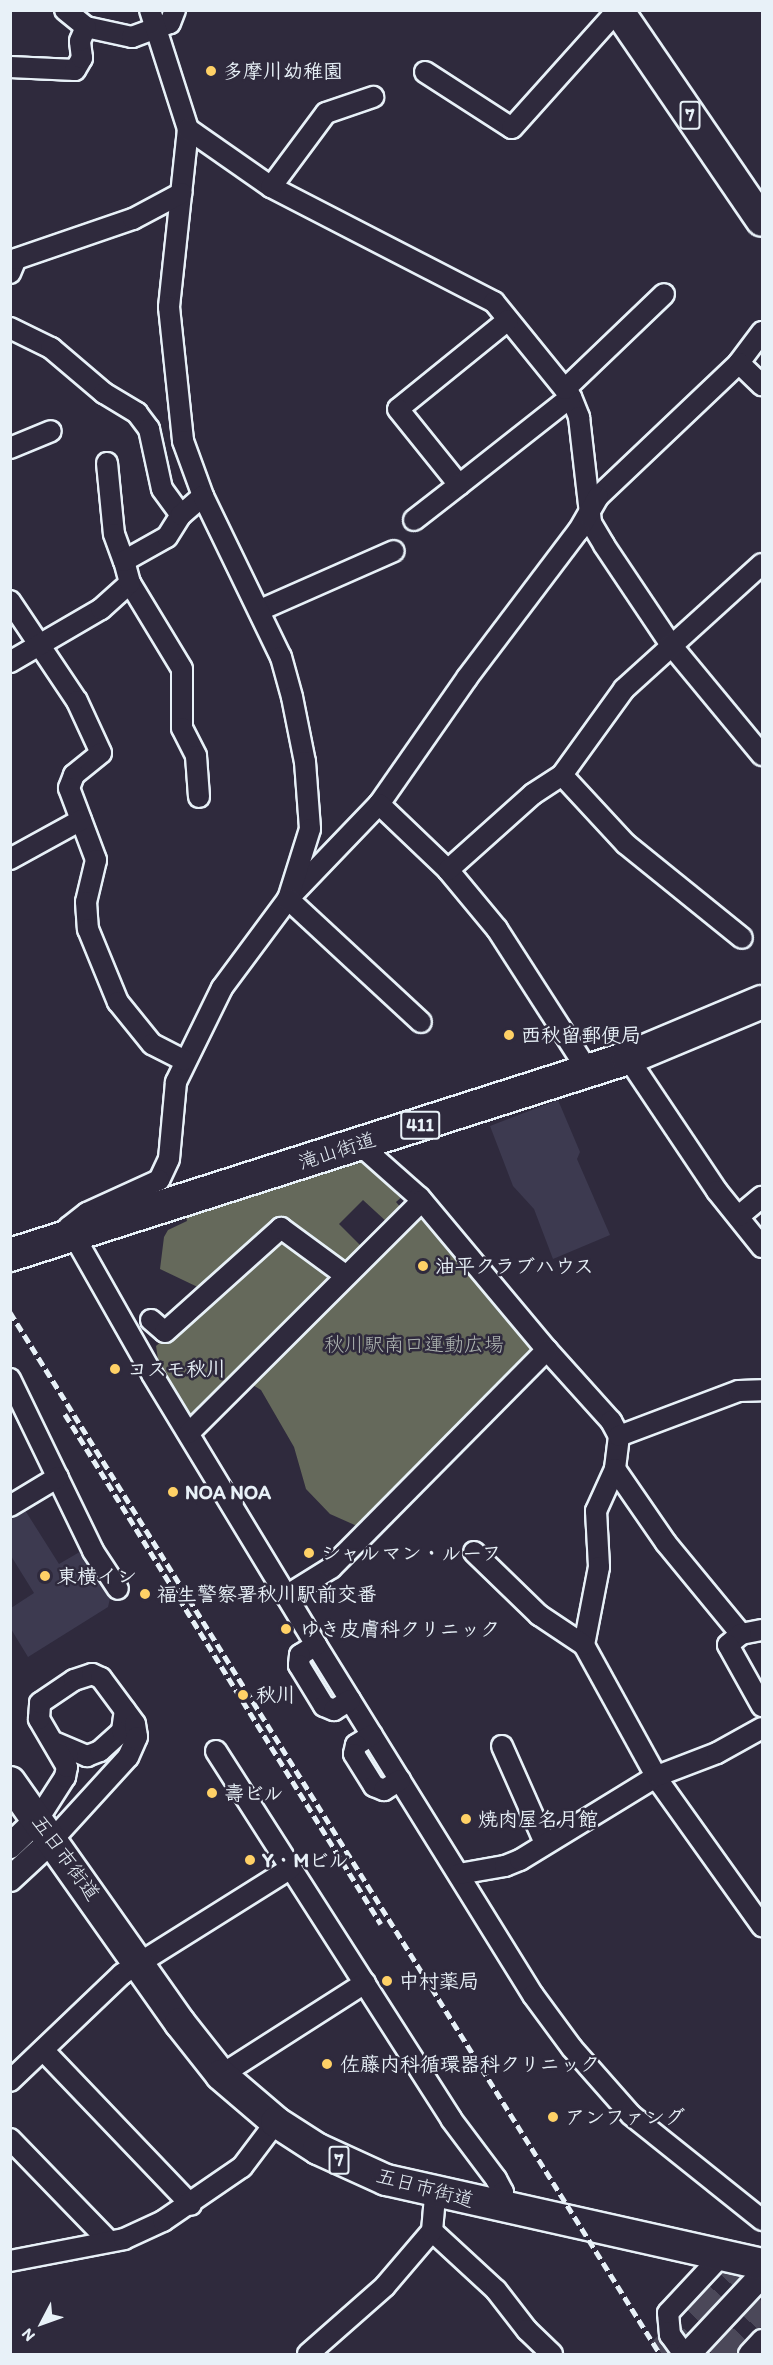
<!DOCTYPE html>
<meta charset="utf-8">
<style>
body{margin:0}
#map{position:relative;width:773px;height:2365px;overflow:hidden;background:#2f2a3d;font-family:Itim,"Klee One",sans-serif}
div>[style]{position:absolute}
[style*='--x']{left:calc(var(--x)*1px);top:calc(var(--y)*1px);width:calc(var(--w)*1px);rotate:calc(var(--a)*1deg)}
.built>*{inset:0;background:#3d3a50}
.green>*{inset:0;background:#65695b}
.motorway-tunnel>*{height:33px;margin-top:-16.5px;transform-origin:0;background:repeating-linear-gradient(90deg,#4b4859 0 33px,transparent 0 49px)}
.roads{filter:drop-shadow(2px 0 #e8f1f8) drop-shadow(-2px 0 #e8f1f8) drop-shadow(0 2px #e8f1f8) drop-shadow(0 -2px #e8f1f8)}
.minor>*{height:20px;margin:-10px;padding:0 10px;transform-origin:10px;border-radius:10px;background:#2f2a3d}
.tertiary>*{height:24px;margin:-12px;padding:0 12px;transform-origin:12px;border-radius:12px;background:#2f2a3d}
.primary>*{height:30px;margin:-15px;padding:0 15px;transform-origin:15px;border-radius:15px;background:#2f2a3d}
.trunk>*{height:32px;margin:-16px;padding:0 16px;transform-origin:16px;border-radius:16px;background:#2f2a3d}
.rail>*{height:4.5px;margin-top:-2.25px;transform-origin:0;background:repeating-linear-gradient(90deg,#e8f1f8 0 9px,transparent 0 13.5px)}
.dots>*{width:16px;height:16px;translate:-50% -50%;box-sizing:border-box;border:3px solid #2f2a3d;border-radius:50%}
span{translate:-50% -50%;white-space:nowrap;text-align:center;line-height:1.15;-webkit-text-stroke:5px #2f2a3d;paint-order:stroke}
.shield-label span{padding:2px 4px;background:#2f2a3d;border:2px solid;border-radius:4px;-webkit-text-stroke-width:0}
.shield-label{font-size:18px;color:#e8f1f8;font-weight:700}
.poi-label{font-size:20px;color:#e8f1f8;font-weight:700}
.left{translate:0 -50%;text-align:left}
.street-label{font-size:20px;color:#e8f1f8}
.park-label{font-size:20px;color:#adb4b1}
.frame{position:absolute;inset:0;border:12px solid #e8f1f8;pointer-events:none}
.north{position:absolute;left:12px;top:2293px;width:60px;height:60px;-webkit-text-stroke:4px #2f2a3d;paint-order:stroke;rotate:229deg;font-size:16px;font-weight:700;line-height:24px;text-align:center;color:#e8f1f8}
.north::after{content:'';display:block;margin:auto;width:21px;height:27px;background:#e8f1f8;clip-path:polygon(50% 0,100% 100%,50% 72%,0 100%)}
</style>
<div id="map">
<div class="built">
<i style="clip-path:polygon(558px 1100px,580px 1152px,577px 1159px,610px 1235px,553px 1259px,534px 1209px,513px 1186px,490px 1126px)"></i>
<i style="clip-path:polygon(23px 1507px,59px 1564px,83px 1550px,111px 1594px,108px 1607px,28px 1657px,11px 1629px,11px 1608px,34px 1593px,11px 1556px,11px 1514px)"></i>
</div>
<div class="green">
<i style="clip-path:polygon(366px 1161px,404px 1195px,396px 1202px,403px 1210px,388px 1223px,363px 1200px,339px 1224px,363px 1248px,347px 1264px,340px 1265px,277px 1217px,253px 1248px,206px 1291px,160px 1269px,164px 1237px,168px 1230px,187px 1221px,186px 1217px)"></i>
<i style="clip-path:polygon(415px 1214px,424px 1215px,535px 1345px,535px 1353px,357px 1526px,330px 1514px,306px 1489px,294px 1447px,261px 1390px,246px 1381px)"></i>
<i style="clip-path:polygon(277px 1236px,334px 1279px,191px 1424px,160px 1372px,156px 1346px,229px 1284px)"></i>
</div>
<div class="motorway-tunnel">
<i style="--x:663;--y:2354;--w:146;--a:-47.2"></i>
<i style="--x:713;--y:2354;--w:72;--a:-47.2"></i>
</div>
<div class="roads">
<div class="minor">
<i style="--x:65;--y:10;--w:27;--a:39"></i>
<i style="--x:86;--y:27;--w:47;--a:12.3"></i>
<i style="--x:132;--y:37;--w:40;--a:-20.2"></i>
<i style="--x:170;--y:23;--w:14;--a:-69"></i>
<i style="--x:150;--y:10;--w:125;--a:72.3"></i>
<i style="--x:188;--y:129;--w:179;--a:96.1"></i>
<i style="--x:169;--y:307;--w:135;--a:84"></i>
<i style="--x:183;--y:441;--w:59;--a:70"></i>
<i style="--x:10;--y:67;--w:65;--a:2.6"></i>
<i style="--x:75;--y:70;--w:14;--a:-60"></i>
<i style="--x:82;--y:58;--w:17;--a:-97"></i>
<i style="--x:80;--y:41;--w:15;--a:-67"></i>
<i style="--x:425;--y:72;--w:103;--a:32.8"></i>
<i style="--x:512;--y:128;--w:159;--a:-48.1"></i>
<i style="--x:188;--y:129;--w:101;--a:34.9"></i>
<i style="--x:271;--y:187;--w:251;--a:27.3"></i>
<i style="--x:494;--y:302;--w:122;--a:51"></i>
<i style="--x:571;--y:397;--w:22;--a:68"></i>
<i style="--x:579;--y:417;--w:107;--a:83.5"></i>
<i style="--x:591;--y:523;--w:26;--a:59"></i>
<i style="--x:604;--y:545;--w:120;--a:56.2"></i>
<i style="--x:671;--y:645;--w:143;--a:50.4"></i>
<i style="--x:271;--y:187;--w:92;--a:-53.4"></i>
<i style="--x:326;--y:113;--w:50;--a:-18.8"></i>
<i style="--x:10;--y:273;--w:15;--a:-67"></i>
<i style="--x:16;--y:259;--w:124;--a:-18.9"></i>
<i style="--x:133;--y:219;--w:55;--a:-28"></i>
<i style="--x:508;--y:320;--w:141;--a:141"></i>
<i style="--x:398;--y:409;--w:97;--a:51.2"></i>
<i style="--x:459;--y:485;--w:142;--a:-38.2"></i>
<i style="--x:10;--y:328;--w:46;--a:26"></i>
<i style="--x:51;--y:348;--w:70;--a:40.3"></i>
<i style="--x:104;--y:393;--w:39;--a:31"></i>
<i style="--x:137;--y:413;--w:20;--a:53"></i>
<i style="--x:149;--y:429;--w:61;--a:77.8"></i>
<i style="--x:162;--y:489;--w:32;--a:54"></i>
<i style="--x:762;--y:332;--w:39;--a:127"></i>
<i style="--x:739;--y:363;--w:195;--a:136.5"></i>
<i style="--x:598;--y:497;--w:39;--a:120"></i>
<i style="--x:578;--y:531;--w:184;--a:127.1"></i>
<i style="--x:467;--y:678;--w:154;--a:124.9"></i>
<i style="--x:379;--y:804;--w:132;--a:133.8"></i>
<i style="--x:288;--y:899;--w:111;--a:126.6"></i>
<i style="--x:222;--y:988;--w:105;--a:116.1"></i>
<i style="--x:176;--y:1082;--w:77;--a:95.2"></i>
<i style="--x:169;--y:1159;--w:23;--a:115"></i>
<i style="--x:159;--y:1180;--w:79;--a:155.4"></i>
<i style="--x:87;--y:1213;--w:23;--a:142"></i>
<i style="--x:69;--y:1227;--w:169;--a:60.5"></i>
<i style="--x:152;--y:1374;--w:317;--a:58.8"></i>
<i style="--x:316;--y:1645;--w:412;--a:58.2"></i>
<i style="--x:533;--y:1995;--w:66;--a:53.7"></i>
<i style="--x:572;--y:2048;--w:89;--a:48.6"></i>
<i style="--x:631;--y:2115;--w:168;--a:38.7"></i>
<i style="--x:739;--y:363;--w:32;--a:44"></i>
<i style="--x:565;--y:389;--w:137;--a:-43.8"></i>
<i style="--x:10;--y:448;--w:44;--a:-22.5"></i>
<i style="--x:107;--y:463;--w:71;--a:84.4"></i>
<i style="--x:114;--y:534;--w:29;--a:70"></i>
<i style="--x:414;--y:520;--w:57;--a:-37.9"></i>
<i style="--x:130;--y:583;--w:100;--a:58.8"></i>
<i style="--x:182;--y:669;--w:59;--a:90"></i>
<i style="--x:182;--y:728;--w:31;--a:63"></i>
<i style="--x:196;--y:756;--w:41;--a:85.8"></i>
<i style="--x:10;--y:601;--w:120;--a:56.2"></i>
<i style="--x:77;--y:701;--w:57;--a:65.2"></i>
<i style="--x:101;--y:753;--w:35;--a:141"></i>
<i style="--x:74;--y:775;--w:14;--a:111"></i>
<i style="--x:69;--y:788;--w:77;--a:69.4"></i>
<i style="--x:96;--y:860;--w:43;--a:103.4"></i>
<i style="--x:86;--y:902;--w:27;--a:86"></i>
<i style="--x:88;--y:929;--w:79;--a:67.7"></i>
<i style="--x:118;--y:1002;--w:54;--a:51"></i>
<i style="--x:152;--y:1044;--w:36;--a:27"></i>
<i style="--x:260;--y:610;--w:146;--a:-23.8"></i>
<i style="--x:10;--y:662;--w:105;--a:-30.2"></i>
<i style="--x:101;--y:609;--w:39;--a:-42"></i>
<i style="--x:130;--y:583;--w:23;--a:-105"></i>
<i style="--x:124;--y:561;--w:49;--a:-29.2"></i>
<i style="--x:167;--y:537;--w:26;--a:-58"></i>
<i style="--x:181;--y:515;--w:29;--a:-41"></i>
<i style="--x:203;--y:496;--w:179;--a:64.2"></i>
<i style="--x:281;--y:657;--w:41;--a:74.6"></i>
<i style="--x:292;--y:697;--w:66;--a:78.7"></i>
<i style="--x:305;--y:762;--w:67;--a:85.7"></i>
<i style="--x:310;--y:829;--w:70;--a:107.4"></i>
<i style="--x:562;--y:775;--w:94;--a:47.2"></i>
<i style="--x:626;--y:844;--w:149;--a:39"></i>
<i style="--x:379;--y:804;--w:95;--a:43.7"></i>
<i style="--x:448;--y:870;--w:77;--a:50.3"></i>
<i style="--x:497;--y:929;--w:169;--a:57.3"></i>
<i style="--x:10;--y:859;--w:81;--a:-28.8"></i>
<i style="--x:448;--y:870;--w:114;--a:-41.8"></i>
<i style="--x:533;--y:794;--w:35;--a:-33"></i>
<i style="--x:562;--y:775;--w:106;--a:-54.2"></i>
<i style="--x:624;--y:689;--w:186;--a:-42.2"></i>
<i style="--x:288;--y:899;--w:181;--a:42.8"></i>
<i style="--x:628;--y:1058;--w:160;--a:56.2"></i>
<i style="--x:717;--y:1191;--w:72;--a:51.2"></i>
<i style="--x:359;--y:1144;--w:80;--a:41.5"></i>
<i style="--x:419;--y:1197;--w:199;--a:50.1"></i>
<i style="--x:547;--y:1350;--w:96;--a:48"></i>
<i style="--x:611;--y:1421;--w:17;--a:62"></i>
<i style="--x:619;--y:1436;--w:33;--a:97"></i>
<i style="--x:615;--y:1469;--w:46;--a:114.3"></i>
<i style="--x:596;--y:1511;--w:56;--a:86.9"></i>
<i style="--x:599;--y:1567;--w:79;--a:100.9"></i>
<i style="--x:584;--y:1645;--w:158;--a:61.2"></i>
<i style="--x:660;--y:1783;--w:176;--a:54.5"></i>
<i style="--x:739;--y:1216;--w:30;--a:-40"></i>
<i style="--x:151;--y:1320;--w:18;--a:41"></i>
<i style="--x:165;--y:1332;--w:156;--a:-41.9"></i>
<i style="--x:281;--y:1228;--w:79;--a:36.3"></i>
<i style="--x:10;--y:1379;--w:191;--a:64.2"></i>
<i style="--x:93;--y:1551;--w:45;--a:56.7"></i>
<i style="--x:189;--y:1433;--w:329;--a:-44.9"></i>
<i style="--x:619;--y:1436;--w:128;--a:-20.6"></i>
<i style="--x:739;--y:1391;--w:23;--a:-2"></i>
<i style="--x:615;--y:1469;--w:90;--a:55.4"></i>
<i style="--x:666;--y:1543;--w:118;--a:50.5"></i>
<i style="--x:741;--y:1634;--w:21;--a:-11"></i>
<i style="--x:10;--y:1506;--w:56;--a:-31.1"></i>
<i style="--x:474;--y:1552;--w:91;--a:44.1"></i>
<i style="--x:539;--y:1615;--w:54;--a:33.7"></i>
<i style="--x:286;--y:1596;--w:53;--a:-31.9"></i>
<i style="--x:331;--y:1568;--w:307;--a:-45.3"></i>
<i style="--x:741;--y:1634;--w:17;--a:140"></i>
<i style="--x:728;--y:1645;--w:70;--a:60.9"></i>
<i style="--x:316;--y:1645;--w:19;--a:148"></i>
<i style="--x:300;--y:1655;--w:10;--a:96"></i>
<i style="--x:299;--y:1665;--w:48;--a:58.6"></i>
<i style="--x:324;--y:1706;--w:11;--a:22"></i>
<i style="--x:334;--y:1710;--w:19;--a:-32"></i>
<i style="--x:372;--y:1735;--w:19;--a:148"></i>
<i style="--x:356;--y:1745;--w:9;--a:103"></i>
<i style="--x:354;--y:1754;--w:38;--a:58"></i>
<i style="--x:374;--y:1786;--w:11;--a:22"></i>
<i style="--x:384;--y:1790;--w:19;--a:-32"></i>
<i style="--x:56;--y:1743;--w:34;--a:23"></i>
<i style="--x:87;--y:1756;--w:14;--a:-21"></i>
<i style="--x:100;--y:1751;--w:30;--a:-42"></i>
<i style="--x:122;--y:1731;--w:21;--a:-82"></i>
<i style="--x:502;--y:1746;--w:106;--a:66.1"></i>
<i style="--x:216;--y:1751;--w:437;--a:57.4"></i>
<i style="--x:451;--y:2119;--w:75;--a:53.1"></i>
<i style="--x:496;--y:2179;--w:15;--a:62"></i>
<i style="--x:503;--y:2192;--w:15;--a:106"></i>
<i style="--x:38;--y:1819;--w:50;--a:-57.3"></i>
<i style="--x:65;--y:1777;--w:10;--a:-79"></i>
<i style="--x:67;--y:1767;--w:56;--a:-120.3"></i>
<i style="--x:39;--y:1719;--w:16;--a:-86"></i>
<i style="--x:40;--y:1703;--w:41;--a:-34.1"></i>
<i style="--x:74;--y:1680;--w:19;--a:-18"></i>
<i style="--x:92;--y:1674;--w:10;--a:24"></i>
<i style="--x:101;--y:1678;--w:57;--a:53.5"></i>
<i style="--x:135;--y:1724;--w:13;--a:81"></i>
<i style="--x:137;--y:1737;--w:22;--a:114"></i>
<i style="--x:128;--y:1757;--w:111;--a:132.4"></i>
<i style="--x:459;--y:1874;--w:47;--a:-9.9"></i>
<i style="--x:505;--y:1866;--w:16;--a:-22"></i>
<i style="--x:520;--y:1860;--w:161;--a:-31.5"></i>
<i style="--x:657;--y:1776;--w:64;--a:-21"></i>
<i style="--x:717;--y:1753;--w:51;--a:-29.1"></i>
<i style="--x:43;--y:2050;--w:214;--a:46.3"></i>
<i style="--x:221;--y:2075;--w:171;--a:-32.6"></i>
<i style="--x:10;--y:2081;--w:155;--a:-43.7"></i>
<i style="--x:122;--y:1974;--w:199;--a:-32.1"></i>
<i style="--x:10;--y:2139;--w:142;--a:45.9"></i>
<i style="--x:432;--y:2231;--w:87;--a:42.7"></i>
<i style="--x:496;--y:2290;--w:51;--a:52.2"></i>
<i style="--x:527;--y:2330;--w:35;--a:44"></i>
<i style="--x:10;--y:2261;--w:116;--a:-10.9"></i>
<i style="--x:124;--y:2239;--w:43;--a:-24.8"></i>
<i style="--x:163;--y:2221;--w:96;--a:-34.4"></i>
<i style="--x:242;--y:2167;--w:56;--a:-52.9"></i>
<i style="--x:308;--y:2354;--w:103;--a:-41.4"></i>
<i style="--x:385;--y:2286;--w:72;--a:-49.5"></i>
<i style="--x:432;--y:2231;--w:38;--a:-85"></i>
<i style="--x:684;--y:2354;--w:24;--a:-126"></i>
<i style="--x:670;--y:2335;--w:22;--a:-95"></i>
<i style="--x:668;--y:2313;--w:81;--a:-47"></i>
<i style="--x:749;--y:2354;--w:19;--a:-47"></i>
</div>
<div class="tertiary">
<i style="--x:10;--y:1846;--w:39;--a:-44"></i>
<i style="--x:10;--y:1879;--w:59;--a:-42.9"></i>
<i style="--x:688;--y:2354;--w:108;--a:-46.9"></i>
</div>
<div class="primary">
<i style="--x:618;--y:10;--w:255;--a:55.7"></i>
<i style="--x:10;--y:1782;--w:295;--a:54.8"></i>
<i style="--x:180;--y:2023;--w:66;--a:51.7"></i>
<i style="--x:221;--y:2075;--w:72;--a:40.5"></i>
<i style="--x:276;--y:2122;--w:50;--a:32.7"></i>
<i style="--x:318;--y:2149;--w:75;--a:24.5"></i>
<i style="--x:386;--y:2180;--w:385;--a:12.6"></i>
</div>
<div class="trunk">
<i style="--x:10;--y:1255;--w:649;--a:-17.68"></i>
<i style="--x:628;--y:1058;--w:145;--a:-22.7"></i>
</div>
</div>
<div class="rail">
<i style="--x:10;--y:1312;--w:1228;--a:58.04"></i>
<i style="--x:65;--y:1414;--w:600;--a:58.22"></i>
</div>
<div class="dots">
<i style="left:211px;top:71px;background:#ffd166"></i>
<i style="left:509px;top:1035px;background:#ffd166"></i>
<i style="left:423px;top:1266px;background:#ffd166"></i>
<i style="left:115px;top:1369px;background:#ffd166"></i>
<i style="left:173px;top:1492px;background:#ffd166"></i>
<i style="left:309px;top:1553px;background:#ffd166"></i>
<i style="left:45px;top:1576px;background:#ffd166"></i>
<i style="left:145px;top:1594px;background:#ffd166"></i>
<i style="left:286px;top:1629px;background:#ffd166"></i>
<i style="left:243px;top:1695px;background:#ffd166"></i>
<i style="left:212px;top:1793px;background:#ffd166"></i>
<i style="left:466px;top:1819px;background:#ffd166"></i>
<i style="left:250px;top:1860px;background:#ffd166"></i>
<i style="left:387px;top:1981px;background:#ffd166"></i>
<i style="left:327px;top:2064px;background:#ffd166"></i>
<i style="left:553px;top:2117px;background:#ffd166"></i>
</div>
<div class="shield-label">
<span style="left:690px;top:115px">7</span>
<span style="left:420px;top:1125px">411</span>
<span style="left:339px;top:2160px">7</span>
</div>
<div class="poi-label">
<span class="left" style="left:223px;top:71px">多摩川幼稚園</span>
<span class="left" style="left:521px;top:1035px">西秋留郵便局</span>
<span class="left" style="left:435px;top:1266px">油平クラブハウス</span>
<span class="left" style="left:127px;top:1369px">コスモ秋川</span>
<span class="left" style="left:185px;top:1492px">NOA NOA</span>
<span class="left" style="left:321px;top:1553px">シャルマン・ルーフ</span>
<span class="left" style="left:57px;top:1576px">東横イン</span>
<span class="left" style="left:157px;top:1594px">福生警察署秋川駅前交番</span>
<span class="left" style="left:300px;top:1629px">ゆき皮膚科クリニック</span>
<span class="left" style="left:256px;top:1695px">秋川</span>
<span class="left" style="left:224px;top:1793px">壽ビル</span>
<span class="left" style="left:478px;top:1819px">焼肉屋名月館</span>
<span class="left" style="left:262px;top:1860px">Y・Mビル</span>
<span class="left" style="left:399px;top:1981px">中村薬局</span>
<span class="left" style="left:340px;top:2064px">佐藤内科循環器科クリニック</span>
<span class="left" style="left:565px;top:2117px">アンファング</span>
</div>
<div class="street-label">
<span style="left:337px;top:1151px;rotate:-18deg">滝山街道</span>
<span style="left:66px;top:1858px;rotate:54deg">五日市街道</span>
<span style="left:425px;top:2188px;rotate:15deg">五日市街道</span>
</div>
<div class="park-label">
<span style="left:414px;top:1344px">秋川駅南口運動広場</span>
</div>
<div class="frame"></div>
<div class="north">N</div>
</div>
